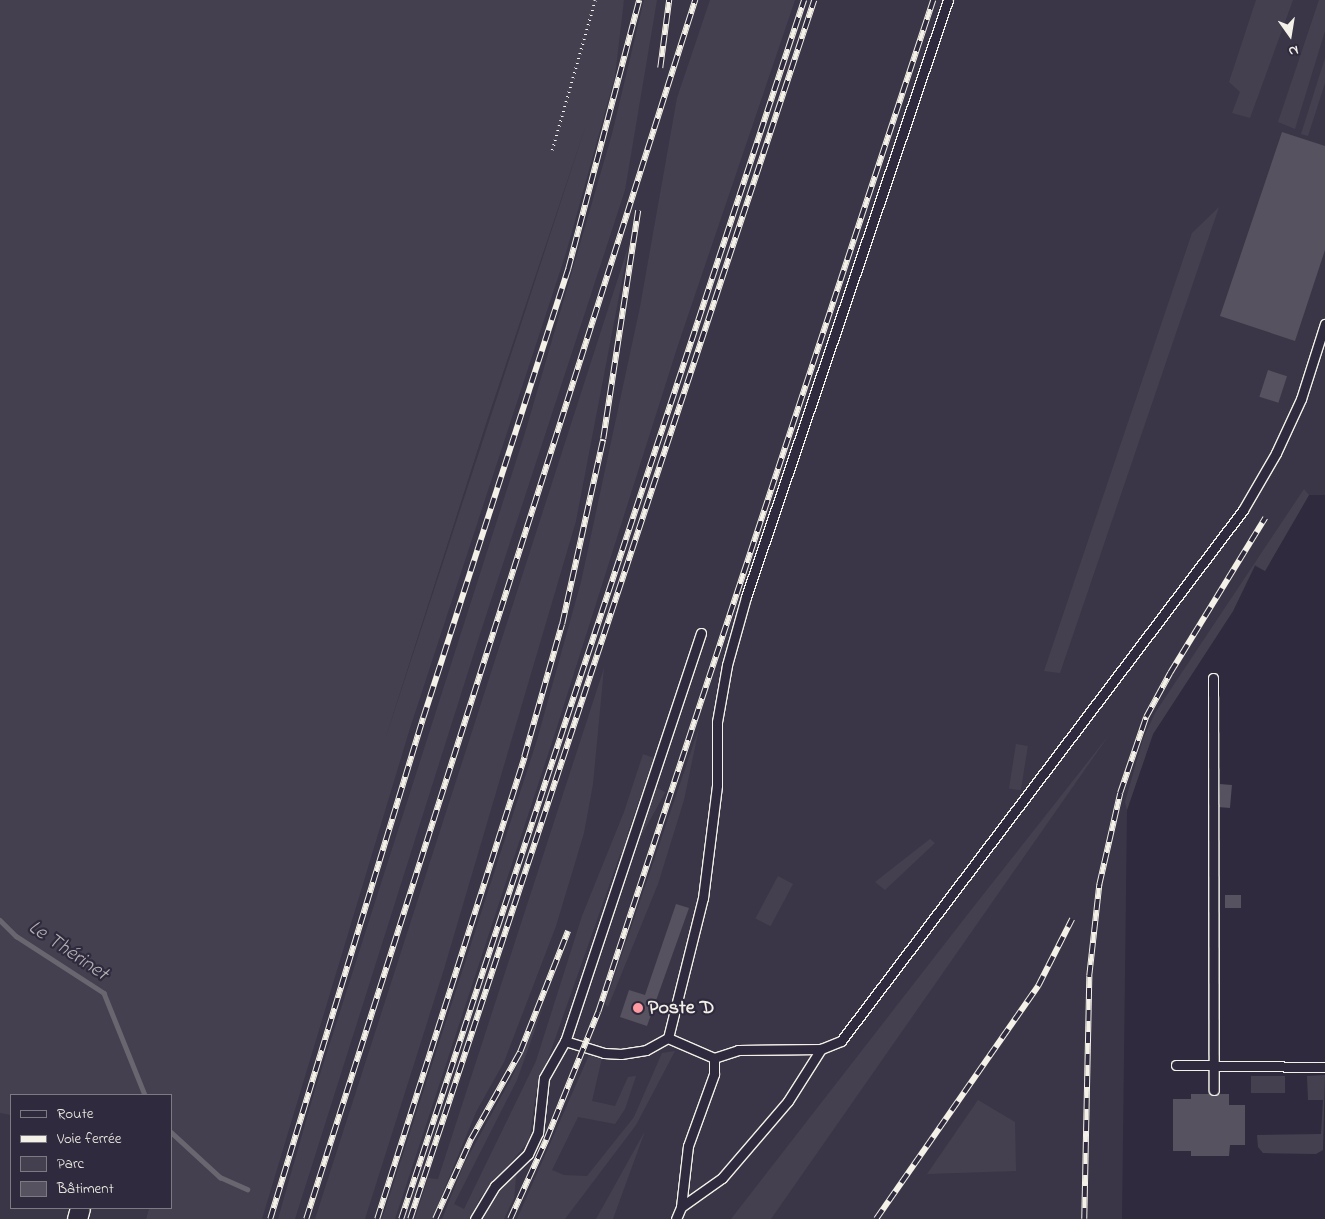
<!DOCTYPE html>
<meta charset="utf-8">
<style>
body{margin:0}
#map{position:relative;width:1325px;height:1219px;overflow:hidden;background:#2f2a3d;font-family:"Indie Flower",sans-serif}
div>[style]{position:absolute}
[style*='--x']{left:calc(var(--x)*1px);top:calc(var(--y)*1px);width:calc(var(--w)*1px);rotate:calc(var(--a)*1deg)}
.built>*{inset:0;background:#3b3647}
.green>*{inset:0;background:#454050;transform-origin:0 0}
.stream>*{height:4.5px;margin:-2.25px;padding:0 2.25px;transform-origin:2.25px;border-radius:2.25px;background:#6a6670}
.building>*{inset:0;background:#56525f;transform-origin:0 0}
.path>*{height:2.5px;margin-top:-1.25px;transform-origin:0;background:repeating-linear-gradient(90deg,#f4f1e8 0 1px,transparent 0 5px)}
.roads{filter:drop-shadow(1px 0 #f4f1e8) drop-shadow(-1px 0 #f4f1e8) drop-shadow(0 1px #f4f1e8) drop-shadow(0 -1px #f4f1e8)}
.lane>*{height:9px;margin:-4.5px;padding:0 4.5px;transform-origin:4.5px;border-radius:4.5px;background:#2f2a3d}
.street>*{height:19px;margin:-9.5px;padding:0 9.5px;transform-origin:9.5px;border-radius:9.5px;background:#2f2a3d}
.rail>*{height:5.5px;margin-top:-2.75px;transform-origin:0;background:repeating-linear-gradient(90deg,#2f2a3d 0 11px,#f4f1e8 0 22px);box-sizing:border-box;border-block:1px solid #f4f1e8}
.dots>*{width:14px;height:14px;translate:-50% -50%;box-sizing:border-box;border:2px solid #2f2a3d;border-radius:50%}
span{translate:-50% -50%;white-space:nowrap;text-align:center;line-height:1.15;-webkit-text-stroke:4.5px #2f2a3d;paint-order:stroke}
.poi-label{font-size:20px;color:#f4f1e8;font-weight:700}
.left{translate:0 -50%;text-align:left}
.water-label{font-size:21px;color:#b6b2b2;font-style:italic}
.legend{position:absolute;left:10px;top:1094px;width:162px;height:115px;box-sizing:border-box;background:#2f2a3d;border:1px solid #7e7a81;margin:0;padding:6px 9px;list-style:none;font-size:15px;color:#f4f1e8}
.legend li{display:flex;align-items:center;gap:10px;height:25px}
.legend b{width:25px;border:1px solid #7e7a81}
.north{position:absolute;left:1265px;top:10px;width:50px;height:50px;-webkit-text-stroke:4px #2f2a3d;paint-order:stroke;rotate:167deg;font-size:14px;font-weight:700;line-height:20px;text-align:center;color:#f4f1e8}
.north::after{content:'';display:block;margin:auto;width:18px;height:22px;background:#f4f1e8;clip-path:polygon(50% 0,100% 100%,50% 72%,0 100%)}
</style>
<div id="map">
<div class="built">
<i style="clip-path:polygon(624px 0,1325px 0,1325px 495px,1309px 495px,1265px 571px,1255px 566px,1233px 611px,1153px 734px,1127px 810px,1122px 1219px,246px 1219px,348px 855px,488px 418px,618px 27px)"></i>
<i style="clip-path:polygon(0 1110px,11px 1113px,11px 1208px,149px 1208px,146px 1219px,0 1219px)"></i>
</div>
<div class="green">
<i style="clip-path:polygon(evenodd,0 0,624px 0,615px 76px,566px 253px,410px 728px,262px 1219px,146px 1219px,149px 1208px,171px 1208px,171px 1095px,11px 1095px,11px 1115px,0 1113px,0 0,586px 125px,384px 743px,488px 418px,586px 125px)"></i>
<i style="clip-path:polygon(644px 0,657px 0,625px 190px,480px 634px,295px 1219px,278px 1219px,314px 1093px,525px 433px,612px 134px)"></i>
<i style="clip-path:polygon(710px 0,795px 0,678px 345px,555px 733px,395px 1219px,382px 1219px,537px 740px,581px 582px,640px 307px,677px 98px)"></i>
<i style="clip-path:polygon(1256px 0,1293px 0,1250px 118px,1232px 113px,1240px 92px,1229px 82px)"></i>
<i style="clip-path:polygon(1319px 0,1325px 0,1325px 31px,1295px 129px,1278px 122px)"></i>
<i style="clip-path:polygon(1325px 58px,1325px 83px,1308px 136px,1301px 134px)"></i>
<i style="clip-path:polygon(1219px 207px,1060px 673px,1044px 671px,1192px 233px)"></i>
<i style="clip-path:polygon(629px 244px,576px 521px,444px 969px,365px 1219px,315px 1219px)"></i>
<i style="clip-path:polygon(1304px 489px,1309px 495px,1265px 571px,1255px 565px,1233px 611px,1153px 734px,1127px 810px,1125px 802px,1143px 739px,1155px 713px)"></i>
<i style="clip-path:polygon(604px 668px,593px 784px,584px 833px,556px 926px,504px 1062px,476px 1112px,432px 1219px,415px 1219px,428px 1178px,438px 1179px)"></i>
<i style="clip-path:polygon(699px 728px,684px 800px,658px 884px,608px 1007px,605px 1004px)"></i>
<i style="clip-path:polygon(1109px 735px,771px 1219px,731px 1219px,971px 910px)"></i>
<i style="left:1016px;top:744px;width:12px;height:45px;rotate:9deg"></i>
<i style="clip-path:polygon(643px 754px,654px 758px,536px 1093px,529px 1141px,480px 1198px,470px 1219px,442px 1219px,464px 1164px,512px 1077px,544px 1004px,517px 1080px,454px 1204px,464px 1209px,536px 1061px,582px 916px,624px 812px)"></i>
<i style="left:654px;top:786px;width:13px;height:75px;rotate:29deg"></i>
<i style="clip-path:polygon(930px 839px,935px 843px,885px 890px,875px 882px)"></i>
<i style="left:778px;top:876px;width:17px;height:48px;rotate:28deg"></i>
<i style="clip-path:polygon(675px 1051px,636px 1125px,565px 1219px,517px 1219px,589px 1055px,602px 1058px,592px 1101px,615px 1106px,628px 1077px,636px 1076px,625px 1109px,615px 1124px,578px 1117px,552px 1170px,564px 1175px,587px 1176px,634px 1117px,662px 1053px)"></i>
<i style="clip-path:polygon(1325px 1075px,1323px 1150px,1316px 1154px,1263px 1153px,1258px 1147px,1257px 1135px,1321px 1134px,1323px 1100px,1308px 1100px,1307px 1076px)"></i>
<i style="left:1251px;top:1076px;width:34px;height:17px"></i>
<i style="clip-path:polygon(978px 1100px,1015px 1122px,1016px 1171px,927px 1174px)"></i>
<i style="clip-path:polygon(645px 1131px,613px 1219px,596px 1219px)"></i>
<i style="clip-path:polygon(517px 1168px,514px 1198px,504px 1219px,484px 1219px,490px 1204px)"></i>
</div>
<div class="stream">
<i style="--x:0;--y:920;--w:23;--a:45"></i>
<i style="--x:16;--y:936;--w:105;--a:32.9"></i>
<i style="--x:104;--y:993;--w:110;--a:68.1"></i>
<i style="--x:171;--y:1132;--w:67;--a:42.6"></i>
<i style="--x:220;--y:1177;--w:30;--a:24"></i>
</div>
<div class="building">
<i style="clip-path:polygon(1282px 132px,1325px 146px,1325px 250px,1295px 341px,1220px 316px)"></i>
<i style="left:1268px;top:370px;width:20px;height:28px;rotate:18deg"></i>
<i style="left:1220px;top:784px;width:12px;height:23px;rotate:5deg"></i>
<i style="left:1225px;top:895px;width:16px;height:13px"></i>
<i style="clip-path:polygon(676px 904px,689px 908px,647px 1026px,620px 1017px,629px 990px,645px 995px)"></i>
<i style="clip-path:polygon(1191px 1094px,1229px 1094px,1229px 1105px,1245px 1105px,1245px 1145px,1230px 1145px,1229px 1156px,1191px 1156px,1191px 1151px,1173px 1151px,1173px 1099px,1191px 1099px)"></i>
</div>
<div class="path">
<i style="--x:552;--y:150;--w:156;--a:-74"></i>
</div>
<div class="roads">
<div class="lane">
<i style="--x:701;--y:633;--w:430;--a:108.4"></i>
<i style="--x:565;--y:1041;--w:41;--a:17.1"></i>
<i style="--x:604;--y:1053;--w:17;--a:3"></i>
<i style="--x:621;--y:1054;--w:25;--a:-9"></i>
<i style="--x:646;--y:1050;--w:25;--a:-29"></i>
<i style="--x:668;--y:1038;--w:50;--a:23.5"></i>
<i style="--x:714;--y:1058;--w:25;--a:-18"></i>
<i style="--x:738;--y:1050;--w:83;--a:-0.7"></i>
<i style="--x:821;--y:1049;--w:22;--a:-22"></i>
<i style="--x:841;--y:1041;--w:666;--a:-52.87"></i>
<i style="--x:1243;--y:510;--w:66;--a:-59.9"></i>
<i style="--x:1276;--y:453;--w:60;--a:-65.2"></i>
<i style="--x:1301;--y:399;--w:79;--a:-72.3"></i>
<i style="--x:1213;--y:678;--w:412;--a:89.9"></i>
<i style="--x:668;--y:1038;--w:144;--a:-76"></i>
<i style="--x:703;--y:898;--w:114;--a:-82.9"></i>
<i style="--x:717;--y:785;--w:63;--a:-90"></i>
<i style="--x:717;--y:722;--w:58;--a:-80"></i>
<i style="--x:727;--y:665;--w:71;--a:-74.4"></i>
<i style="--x:746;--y:597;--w:630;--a:-71.31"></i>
<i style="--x:1176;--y:1065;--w:149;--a:0.8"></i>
<i style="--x:681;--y:1207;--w:61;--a:-83.5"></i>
<i style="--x:688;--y:1146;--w:77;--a:-70.1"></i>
<i style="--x:714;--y:1074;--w:16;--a:-90"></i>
<i style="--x:475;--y:1219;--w:39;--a:-59"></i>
<i style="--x:495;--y:1186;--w:46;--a:-44.1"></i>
<i style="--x:528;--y:1154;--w:23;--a:-65"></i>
<i style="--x:538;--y:1133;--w:55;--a:-83.8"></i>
<i style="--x:544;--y:1078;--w:43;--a:-60.4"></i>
<i style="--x:676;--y:1219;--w:13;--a:-67"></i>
<i style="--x:681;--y:1207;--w:50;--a:-35.3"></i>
<i style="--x:722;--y:1178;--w:101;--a:-49.4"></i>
<i style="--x:788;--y:1101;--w:62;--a:-57.6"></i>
</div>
<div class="street">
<i style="--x:77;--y:1219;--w:11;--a:-75"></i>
</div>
</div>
<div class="rail">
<i style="--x:660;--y:68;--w:69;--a:-82.5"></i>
<i style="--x:270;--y:1219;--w:524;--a:-73.02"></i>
<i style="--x:423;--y:718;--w:472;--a:-72.1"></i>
<i style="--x:568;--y:269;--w:278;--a:-75.2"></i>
<i style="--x:306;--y:1219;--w:1280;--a:-72.3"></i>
<i style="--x:377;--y:1219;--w:485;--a:-72.3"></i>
<i style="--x:524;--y:757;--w:138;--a:-74.1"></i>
<i style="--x:562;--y:624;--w:189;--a:-77.5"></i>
<i style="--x:603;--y:439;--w:231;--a:-81.3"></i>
<i style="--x:401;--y:1219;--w:1284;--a:-71.71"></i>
<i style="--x:410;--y:1219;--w:1284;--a:-71.66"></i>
<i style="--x:435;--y:1219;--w:88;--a:-65.8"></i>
<i style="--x:471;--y:1139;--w:100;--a:-60.6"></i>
<i style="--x:520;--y:1052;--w:130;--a:-68.4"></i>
<i style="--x:510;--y:1219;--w:87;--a:-65.5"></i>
<i style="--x:546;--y:1140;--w:138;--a:-67.9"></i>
<i style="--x:598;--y:1012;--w:1066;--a:-71.68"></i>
<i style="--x:876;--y:1219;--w:284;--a:-55.2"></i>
<i style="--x:1038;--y:986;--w:75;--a:-63.1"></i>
<i style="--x:1084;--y:1219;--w:243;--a:-88.8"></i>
<i style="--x:1089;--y:976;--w:92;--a:-83.7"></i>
<i style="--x:1099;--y:885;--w:94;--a:-77.1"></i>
<i style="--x:1120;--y:793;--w:80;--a:-71.1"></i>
<i style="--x:1146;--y:717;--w:50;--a:-61.4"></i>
<i style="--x:1170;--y:673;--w:182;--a:-58.5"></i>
</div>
<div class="dots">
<i style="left:638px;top:1008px;background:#ff9aa2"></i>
</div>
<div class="poi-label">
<span class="left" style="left:648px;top:1008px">Poste D</span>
</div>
<div class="water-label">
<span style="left:68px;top:951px;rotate:34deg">Le Thérinet</span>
</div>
<ul class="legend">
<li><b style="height:6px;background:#2f2a3d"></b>Route</li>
<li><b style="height:6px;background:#f4f1e8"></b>Voie ferrée</li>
<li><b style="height:14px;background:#454050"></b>Parc</li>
<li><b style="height:14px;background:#56525f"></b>Bâtiment</li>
</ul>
<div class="north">N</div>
</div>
